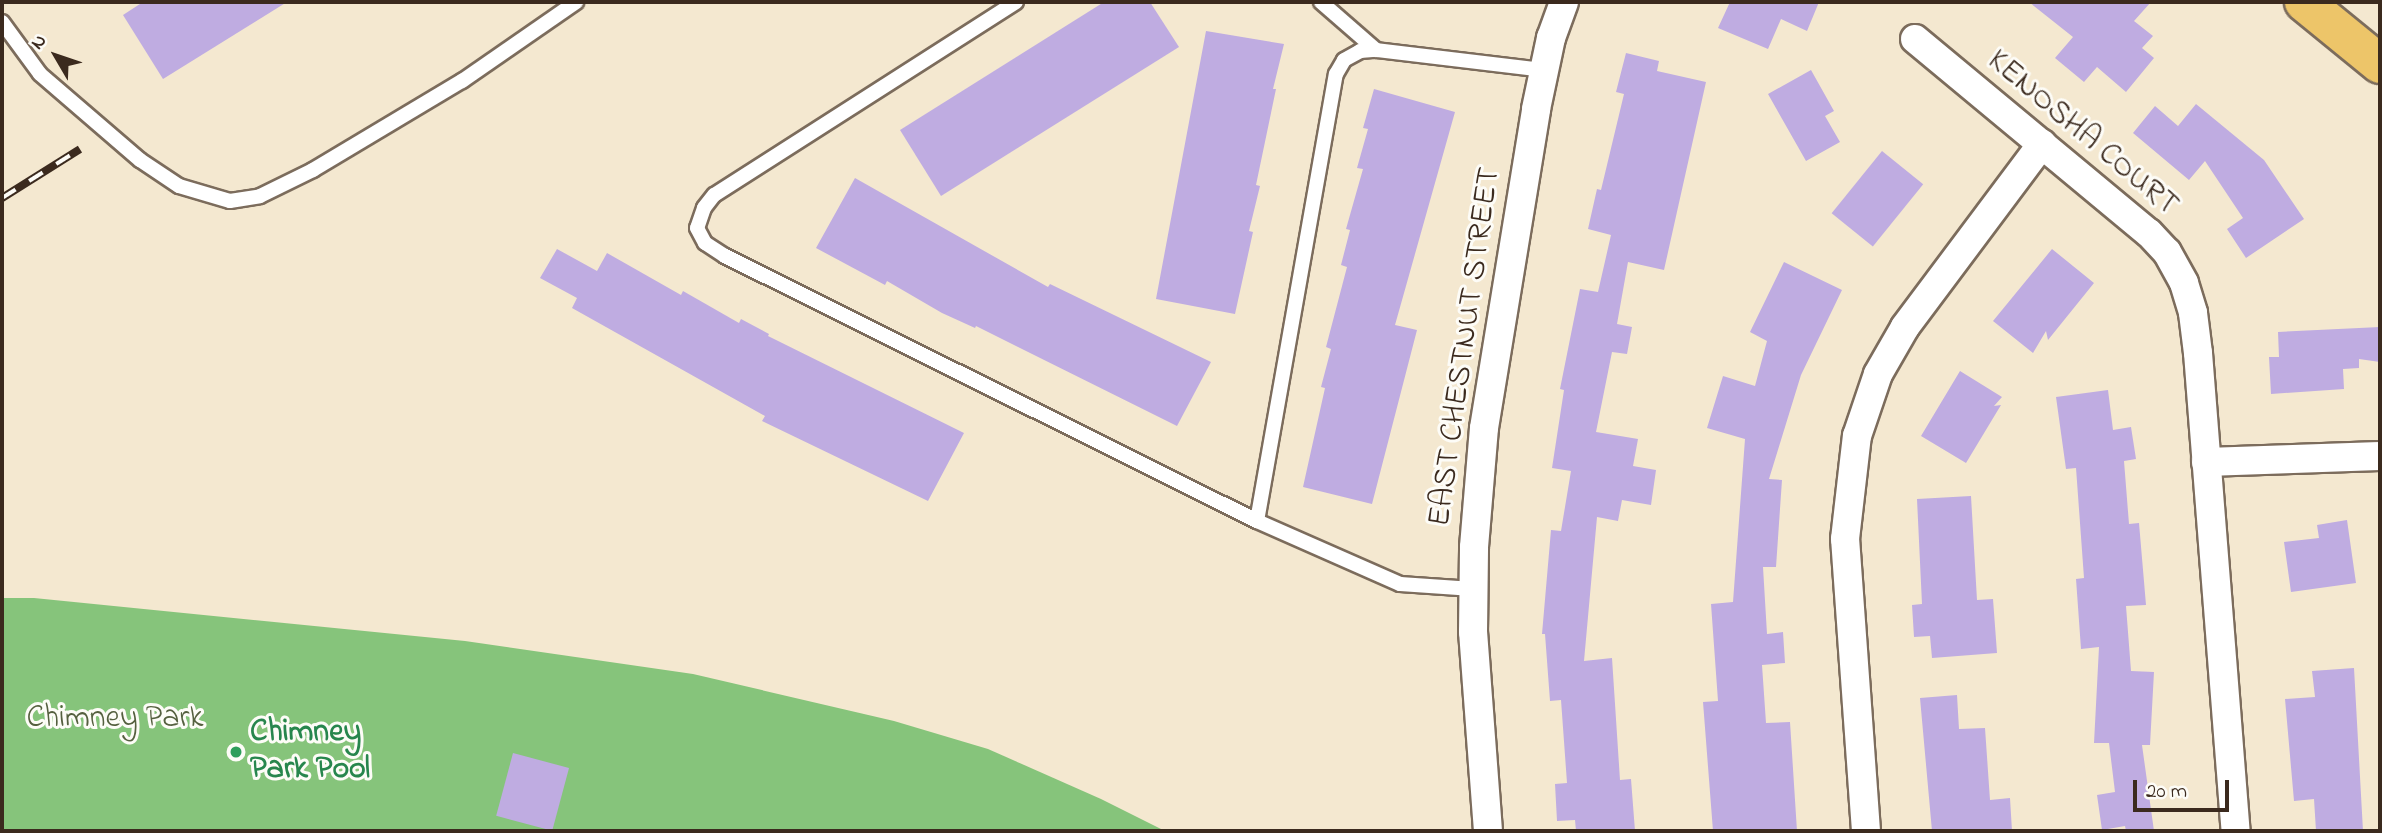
<!DOCTYPE html>
<style>
body{margin:0}
#map{position:relative;width:2382px;height:833px;overflow:hidden;background:#f4e8d0;font-family:"Indie Flower",sans-serif}
div>[style]{position:absolute}
[style*='--x']{left:calc(var(--x)*1px);top:calc(var(--y)*1px);width:calc(var(--w)*1px);rotate:calc(var(--a)*1deg)}
.green>*{inset:0;background:#86c47b}
.building>*{inset:0;background:#bface1;transform-origin:0 0}
.roads{filter:drop-shadow(2px 0 #7c6c5c) drop-shadow(-2px 0 #7c6c5c) drop-shadow(0 2px #7c6c5c) drop-shadow(0 -2px #7c6c5c)}
.service>*{height:14px;margin:-7px;padding:0 7px;transform-origin:7px;border-radius:7px;background:#fff}
.minor>*{height:28px;margin:-14px;padding:0 14px;transform-origin:14px;border-radius:14px;background:#fff}
.primary>*{height:38px;margin:-19px;padding:0 19px;transform-origin:19px;border-radius:19px;background:#edc569}
.rail>*{height:8px;margin-top:-4px;transform-origin:0;background:repeating-linear-gradient(90deg,#fdfcf7 0 16px,#3b2a1e 0 32px);box-sizing:border-box;border-block:2px solid #3b2a1e}
.dots>*{width:19px;height:19px;translate:-50% -50%;box-sizing:border-box;border:4px solid #fdfcf7;border-radius:50%}
span{translate:-50% -50%;white-space:nowrap;text-align:center;line-height:1.15;-webkit-text-stroke:6px #fdfcf7;paint-order:stroke}
.street-label{font-size:32px;color:#3b2a1e}
.park-label{font-size:32px;color:#55603f}
.leisure-label{font-size:32px;color:#27864d;font-weight:700}
.left{translate:0 -50%;text-align:left}
.frame{position:absolute;inset:0;border:4px solid #3b2a1e;pointer-events:none}
.north{position:absolute;left:21px;top:21px;width:70px;height:70px;-webkit-text-stroke:5px #fdfcf7;paint-order:stroke;rotate:309deg;font-size:19px;font-weight:700;line-height:28px;text-align:center;color:#3b2a1e}
.north::after{content:'';display:block;margin:auto;width:24px;height:32px;background:#3b2a1e;clip-path:polygon(50% 0,100% 100%,50% 72%,0 100%)}
.scale{position:absolute;left:2133px;top:780px;width:96px;height:32px;box-sizing:border-box;border:4px solid #3b2a1e;border-top:0;padding-left:9px;font-size:21px;line-height:24px;white-space:nowrap;color:#3b2a1e;-webkit-text-stroke:5px #fdfcf7;paint-order:stroke}
</style>
<div id="map">
<div class="green">
<i style="clip-path:polygon(2px 598px,34px 598px,465px 641px,693px 674px,894px 721px,988px 749px,1101px 799px,1165px 831px,2px 831px)"></i>
</div>
<div class="building">
<i style="clip-path:polygon(143px 2px,287px 2px,163px 79px,123px 15px)"></i>
<i style="clip-path:polygon(1104px 2px,1150px 2px,1179px 47px,941px 196px,900px 130px)"></i>
<i style="clip-path:polygon(1730px 2px,1819px 2px,1807px 31px,1781px 19px,1768px 49px,1718px 28px)"></i>
<i style="clip-path:polygon(2029px 2px,2151px 2px,2134px 21px,2153px 36px,2142px 48px,2154px 58px,2126px 92px,2097px 67px,2084px 82px,2055px 58px,2073px 37px)"></i>
<i style="clip-path:polygon(1206px 31px,1284px 44px,1273px 89px,1276px 89px,1256px 185px,1260px 186px,1249px 231px,1253px 232px,1235px 314px,1156px 299px)"></i>
<i style="clip-path:polygon(1626px 53px,1659px 61px,1657px 71px,1706px 82px,1664px 270px,1628px 262px,1617px 324px,1632px 327px,1627px 354px,1612px 352px,1596px 432px,1638px 439px,1633px 466px,1656px 470px,1651px 505px,1622px 500px,1618px 521px,1597px 517px,1584px 661px,1612px 658px,1620px 780px,1631px 779px,1635px 831px,1576px 831px,1575px 820px,1557px 821px,1555px 784px,1567px 783px,1561px 700px,1550px 701px,1545px 634px,1542px 634px,1551px 530px,1561px 531px,1571px 471px,1552px 468px,1564px 390px,1560px 389px,1580px 289px,1598px 292px,1611px 235px,1588px 229px,1597px 189px,1601px 190px,1624px 94px,1616px 92px)"></i>
<i style="clip-path:polygon(1811px 70px,1834px 111px,1825px 116px,1840px 142px,1806px 161px,1768px 94px)"></i>
<i style="clip-path:polygon(1374px 89px,1455px 112px,1395px 325px,1417px 330px,1372px 504px,1303px 487px,1325px 388px,1321px 387px,1331px 349px,1326px 347px,1347px 267px,1341px 265px,1350px 230px,1346px 229px,1363px 169px,1357px 168px,1368px 129px,1363px 128px)"></i>
<i style="clip-path:polygon(2196px 104px,2264px 160px,2304px 219px,2246px 258px,2227px 229px,2243px 218px,2205px 161px,2189px 180px,2133px 133px,2155px 106px,2178px 126px)"></i>
<i style="left:1882px;top:151px;width:53px;height:80px;rotate:39deg"></i>
<i style="clip-path:polygon(855px 178px,1048px 287px,1050px 284px,1211px 362px,1177px 426px,976px 326px,975px 328px,942px 313px,887px 281px,885px 285px,816px 248px)"></i>
<i style="clip-path:polygon(557px 249px,597px 271px,607px 253px,681px 295px,683px 291px,739px 323px,741px 319px,769px 334px,768px 336px,964px 433px,928px 501px,762px 421px,765px 416px,572px 308px,577px 298px,540px 278px)"></i>
<i style="clip-path:polygon(2052px 249px,2094px 283px,2048px 340px,2046px 331px,2033px 353px,1993px 321px)"></i>
<i style="clip-path:polygon(1784px 262px,1842px 290px,1801px 375px,1769px 479px,1782px 480px,1776px 567px,1763px 567px,1767px 634px,1783px 632px,1785px 663px,1762px 665px,1766px 723px,1790px 722px,1797px 831px,1713px 831px,1703px 702px,1718px 701px,1711px 604px,1733px 602px,1745px 439px,1707px 428px,1723px 376px,1755px 386px,1767px 341px,1750px 332px)"></i>
<i style="clip-path:polygon(2380px 327px,2380px 362px,2359px 359px,2359px 368px,2343px 369px,2344px 389px,2271px 394px,2269px 357px,2279px 357px,2278px 332px)"></i>
<i style="clip-path:polygon(1960px 371px,2002px 397px,1994px 406px,2001px 405px,1966px 463px,1921px 436px)"></i>
<i style="clip-path:polygon(2108px 390px,2113px 430px,2131px 427px,2136px 459px,2124px 461px,2129px 524px,2139px 523px,2146px 605px,2126px 606px,2131px 671px,2154px 672px,2150px 745px,2142px 745px,2154px 831px,2126px 831px,2125px 826px,2102px 830px,2097px 795px,2115px 792px,2109px 743px,2094px 743px,2099px 647px,2081px 649px,2076px 579px,2084px 578px,2076px 468px,2066px 469px,2056px 397px)"></i>
<i style="clip-path:polygon(1971px 496px,1977px 600px,1993px 599px,1997px 653px,1932px 658px,1930px 636px,1914px 637px,1912px 605px,1922px 604px,1917px 499px)"></i>
<i style="clip-path:polygon(2347px 520px,2356px 583px,2291px 592px,2284px 542px,2319px 538px,2317px 525px)"></i>
<i style="clip-path:polygon(2354px 668px,2363px 831px,2316px 831px,2314px 799px,2294px 801px,2285px 699px,2315px 697px,2312px 671px)"></i>
<i style="clip-path:polygon(1957px 695px,1959px 729px,1985px 728px,1990px 800px,2010px 798px,2012px 831px,1932px 831px,1920px 698px)"></i>
<i style="left:513px;top:753px;width:58px;height:65px;rotate:15deg"></i>
</div>
<div class="roads">
<div class="service">
<i style="--x:1016;--y:2;--w:358;--a:147.4"></i>
<i style="--x:714;--y:195;--w:16;--a:128"></i>
<i style="--x:704;--y:208;--w:21;--a:109"></i>
<i style="--x:697;--y:228;--w:17;--a:62"></i>
<i style="--x:705;--y:243;--w:24;--a:33"></i>
<i style="--x:725;--y:256;--w:594;--a:26.48"></i>
<i style="--x:1321;--y:2;--w:73;--a:41.1"></i>
<i style="--x:2;--y:22;--w:64;--a:53.8"></i>
<i style="--x:40;--y:74;--w:132;--a:40.7"></i>
<i style="--x:140;--y:160;--w:47;--a:33.7"></i>
<i style="--x:179;--y:186;--w:53;--a:16.4"></i>
<i style="--x:230;--y:201;--w:30;--a:-9"></i>
<i style="--x:260;--y:196;--w:59;--a:-26.1"></i>
<i style="--x:313;--y:170;--w:174;--a:-30.9"></i>
<i style="--x:462;--y:81;--w:139;--a:-34.7"></i>
<i style="--x:1473;--y:589;--w:73;--a:-176.1"></i>
<i style="--x:1400;--y:584;--w:156;--a:-156.2"></i>
<i style="--x:1257;--y:521;--w:454;--a:-80"></i>
<i style="--x:1336;--y:74;--w:16;--a:-60"></i>
<i style="--x:1344;--y:60;--w:18;--a:-29"></i>
<i style="--x:1360;--y:51;--w:16;--a:-4"></i>
<i style="--x:1376;--y:50;--w:169;--a:6.8"></i>
</div>
<div class="minor">
<i style="--x:1915;--y:39;--w:304;--a:39.7"></i>
<i style="--x:2149;--y:233;--w:26;--a:47"></i>
<i style="--x:2167;--y:252;--w:35;--a:61"></i>
<i style="--x:2184;--y:283;--w:31;--a:73"></i>
<i style="--x:2193;--y:313;--w:40;--a:82.9"></i>
<i style="--x:2198;--y:353;--w:480;--a:85.5"></i>
<i style="--x:2206;--y:462;--w:174;--a:-2"></i>
<i style="--x:1488;--y:831;--w:200;--a:-94.3"></i>
<i style="--x:1473;--y:632;--w:85;--a:-89.3"></i>
<i style="--x:1474;--y:547;--w:119;--a:-85.2"></i>
<i style="--x:1484;--y:428;--w:323;--a:-80.7"></i>
<i style="--x:1536;--y:109;--w:73;--a:-78.1"></i>
<i style="--x:1551;--y:38;--w:38;--a:-70"></i>
<i style="--x:1866;--y:831;--w:293;--a:-94.1"></i>
<i style="--x:1845;--y:539;--w:104;--a:-83.4"></i>
<i style="--x:1857;--y:436;--w:65;--a:-71.3"></i>
<i style="--x:1878;--y:374;--w:54;--a:-60.1"></i>
<i style="--x:1905;--y:327;--w:229;--a:-53.2"></i>
</div>
<div class="primary">
<i style="--x:2304;--y:2;--w:98;--a:39.2"></i>
</div>
</div>
<div class="rail">
<i style="--x:2;--y:198;--w:92;--a:-32.1"></i>
</div>
<div class="dots">
<i style="left:236px;top:752px;background:#2e9e5b"></i>
</div>
<div class="street-label">
<span style="left:2082px;top:134px;rotate:40deg">KENOSHA COURT</span>
<span style="left:1466px;top:347px;rotate:-82deg">EAST CHESTNUT STREET</span>
</div>
<div class="park-label">
<span style="left:115px;top:719px">Chimney Park</span>
</div>
<div class="leisure-label">
<span class="left" style="left:250px;top:752px">Chimney<br>Park Pool</span>
</div>
<div class="frame"></div>
<div class="north">N</div>
<div class="scale">20 m</div>
</div>
